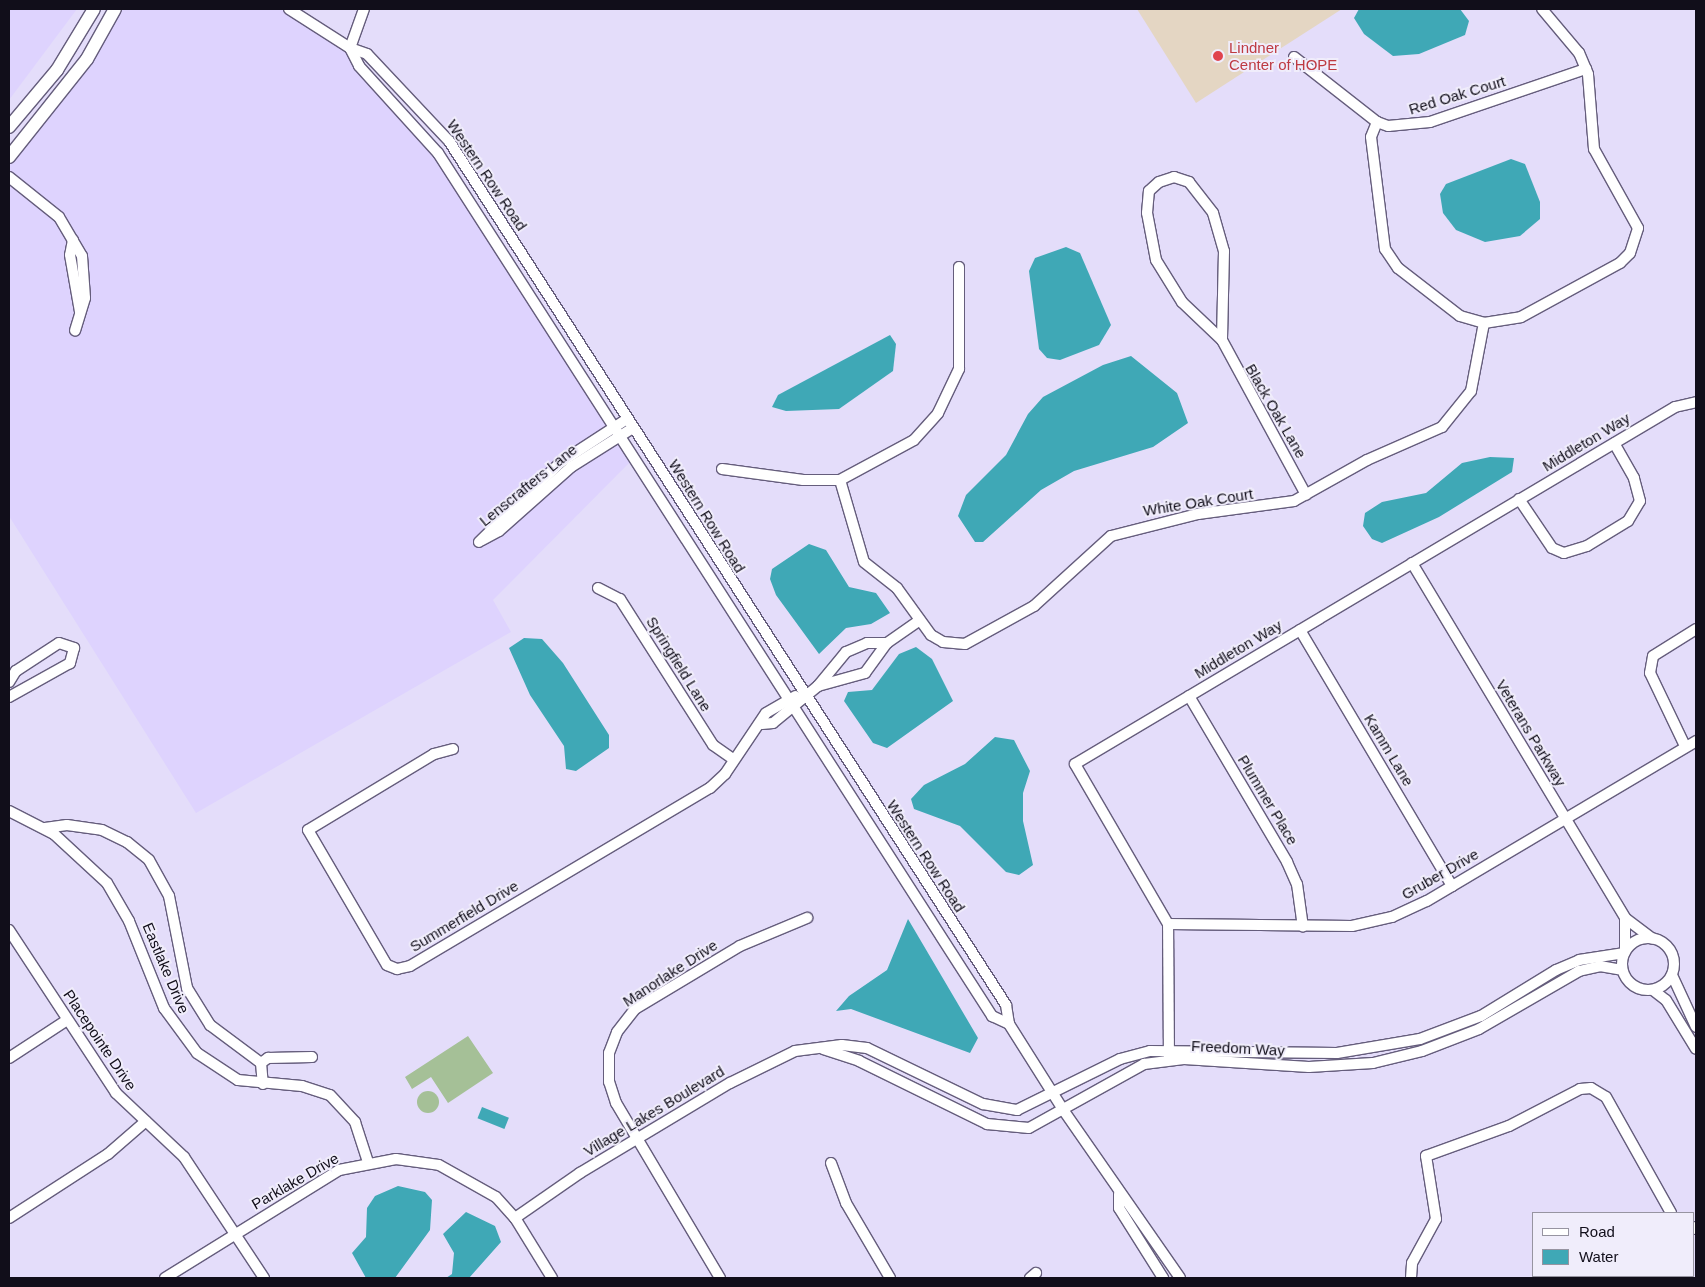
<!DOCTYPE html>
<style>
body{margin:0}
#map{position:relative;width:1705px;height:1287px;overflow:hidden;background:#e4ddfa;font-family:Arial,sans-serif}
div>[style]{position:absolute}
[style*='--x']{left:calc(var(--x)*1px);top:calc(var(--y)*1px);width:calc(var(--w)*1px);rotate:calc(var(--a)*1deg)}
.built>*{inset:0;background:#ded3fe}
.medical>*{inset:0;background:#e4d6c3}
.green>*{inset:0;background:#a5c097}
.round{border-radius:50%}
.water>*{inset:0;background:#3fa8b6;transform-origin:0 0}
.roads{filter:drop-shadow(1px 0 #655d7c) drop-shadow(-1px 0 #655d7c) drop-shadow(0 1px #655d7c) drop-shadow(0 -1px #655d7c)}
.minor>*{height:10px;margin:-5px;padding:0 5px;transform-origin:5px;border-radius:5px;background:#fff}
.minor>.ring{margin:-5px;padding:0;box-sizing:content-box;background:none;border:10px solid #fff;border-radius:50%}
.major>*{height:12px;margin:-6px;padding:0 6px;transform-origin:6px;border-radius:6px;background:#fff}
.dots>*{width:14px;height:14px;translate:-50% -50%;box-sizing:border-box;border:2px solid #f0edfb;border-radius:50%}
span{translate:-50% -50%;white-space:nowrap;text-align:center;line-height:1.15;-webkit-text-stroke:4px #f0edfb;paint-order:stroke}
.health-label{font-size:15px;color:#be3a42}
.left{translate:0 -50%;text-align:left}
.street-label{font-size:15px;color:#110e1a}
.frame{position:absolute;inset:0;border:10px solid #110e1a;pointer-events:none}
.legend{position:absolute;left:1532px;top:1212px;width:162px;height:65px;box-sizing:border-box;background:#f0edfb;border:1px solid #9794a1;margin:0;padding:6px 9px;list-style:none;font-size:15px;color:#110e1a}
.legend li{display:flex;align-items:center;gap:10px;height:25px}
.legend b{width:25px;border:1px solid #9794a1}
</style>
<div id="map">
<div class="built">
<i style="clip-path:polygon(9px 9px,77px 9px,9px 100px)"></i>
<i style="clip-path:polygon(115px 9px,289px 9px,350px 48px,418px 126px,634px 458px,493px 600px,511px 632px,196px 813px,9px 516px,9px 157px,62px 93px)"></i>
</div>
<div class="medical">
<i style="clip-path:polygon(1137px 9px,1342px 9px,1196px 103px)"></i>
</div>
<div class="green">
<i style="clip-path:polygon(468px 1036px,493px 1073px,448px 1103px,431px 1077px,412px 1089px,405px 1077px)"></i>
<i class="round" style="left:417px;top:1091px;width:22px;height:22px"></i>
</div>
<div class="water">
<i style="clip-path:polygon(1359px 9px,1460px 9px,1469px 21px,1465px 35px,1419px 54px,1393px 56px,1364px 34px,1354px 18px)"></i>
<i style="clip-path:polygon(1511px 159px,1525px 164px,1540px 202px,1540px 219px,1520px 236px,1485px 242px,1456px 230px,1443px 213px,1440px 194px,1446px 184px)"></i>
<i style="clip-path:polygon(1066px 247px,1080px 253px,1111px 325px,1099px 345px,1060px 360px,1047px 358px,1039px 349px,1029px 271px,1035px 258px)"></i>
<i style="clip-path:polygon(890px 335px,896px 344px,893px 371px,839px 409px,786px 411px,772px 407px,778px 395px)"></i>
<i style="clip-path:polygon(1131px 356px,1177px 393px,1188px 423px,1153px 447px,1074px 471px,1041px 490px,983px 542px,975px 542px,958px 516px,966px 495px,1006px 455px,1028px 414px,1043px 397px,1103px 365px)"></i>
<i style="clip-path:polygon(1490px 457px,1514px 458px,1512px 472px,1439px 517px,1382px 543px,1372px 539px,1363px 526px,1365px 513px,1382px 502px,1426px 493px,1462px 463px)"></i>
<i style="clip-path:polygon(809px 544px,826px 550px,849px 587px,876px 593px,890px 613px,871px 624px,846px 628px,819px 654px,776px 595px,770px 579px,772px 569px)"></i>
<i style="clip-path:polygon(524px 638px,542px 639px,563px 663px,609px 735px,609px 748px,576px 771px,566px 769px,564px 746px,530px 695px,509px 648px)"></i>
<i style="clip-path:polygon(916px 647px,932px 659px,953px 701px,887px 748px,873px 743px,844px 701px,848px 692px,872px 690px,899px 654px)"></i>
<i style="clip-path:polygon(995px 737px,1014px 740px,1030px 771px,1023px 793px,1023px 821px,1033px 865px,1019px 875px,1006px 872px,960px 826px,914px 809px,911px 799px,924px 785px,965px 764px)"></i>
<i style="clip-path:polygon(908px 919px,978px 1038px,970px 1053px,851px 1009px,836px 1011px,849px 996px,887px 970px)"></i>
<i style="left:482px;top:1107px;width:29px;height:12px;rotate:22deg"></i>
<i style="clip-path:polygon(398px 1186px,425px 1192px,432px 1200px,430px 1230px,395px 1278px,366px 1278px,352px 1253px,366px 1237px,367px 1208px,375px 1196px)"></i>
<i style="clip-path:polygon(466px 1212px,495px 1226px,501px 1242px,469px 1278px,446px 1278px,452px 1274px,454px 1253px,443px 1234px)"></i>
</div>
<div class="roads">
<div class="minor">
<i style="--x:289;--y:9;--w:72;--a:32.6"></i>
<i style="--x:350;--y:48;--w:18;--a:19"></i>
<i style="--x:367;--y:54;--w:120;--a:46.7"></i>
<i style="--x:449;--y:141;--w:1028;--a:57.19"></i>
<i style="--x:1006;--y:1005;--w:19;--a:81"></i>
<i style="--x:1009;--y:1024;--w:103;--a:57.7"></i>
<i style="--x:1064;--y:1111;--w:203;--a:55.2"></i>
<i style="--x:350;--y:48;--w:20;--a:63"></i>
<i style="--x:359;--y:66;--w:118;--a:47.8"></i>
<i style="--x:438;--y:153;--w:1026;--a:57.3"></i>
<i style="--x:992;--y:1016;--w:19;--a:25"></i>
<i style="--x:350;--y:48;--w:41;--a:-70.3"></i>
<i style="--x:1294;--y:57;--w:105;--a:38.1"></i>
<i style="--x:1377;--y:122;--w:12;--a:20"></i>
<i style="--x:1388;--y:126;--w:42;--a:-5.4"></i>
<i style="--x:1430;--y:122;--w:165;--a:-18.8"></i>
<i style="--x:1377;--y:122;--w:16;--a:112"></i>
<i style="--x:1371;--y:137;--w:113;--a:82.9"></i>
<i style="--x:1385;--y:249;--w:23;--a:56"></i>
<i style="--x:1398;--y:268;--w:78;--a:37.7"></i>
<i style="--x:1460;--y:316;--w:25;--a:16"></i>
<i style="--x:1484;--y:323;--w:37;--a:-9"></i>
<i style="--x:1521;--y:317;--w:113;--a:-28.6"></i>
<i style="--x:1620;--y:263;--w:14;--a:-45"></i>
<i style="--x:1630;--y:253;--w:26;--a:-72"></i>
<i style="--x:1638;--y:228;--w:90;--a:-119.1"></i>
<i style="--x:1594;--y:149;--w:75;--a:-94.6"></i>
<i style="--x:1588;--y:74;--w:23;--a:-113"></i>
<i style="--x:1579;--y:53;--w:57;--a:-130.1"></i>
<i style="--x:9;--y:177;--w:64;--a:38.7"></i>
<i style="--x:59;--y:217;--w:45;--a:59.5"></i>
<i style="--x:82;--y:256;--w:42;--a:85.9"></i>
<i style="--x:85;--y:298;--w:34;--a:107"></i>
<i style="--x:73;--y:240;--w:15;--a:101"></i>
<i style="--x:70;--y:255;--w:58;--a:80"></i>
<i style="--x:1222;--y:340;--w:55;--a:-136.5"></i>
<i style="--x:1182;--y:302;--w:49;--a:-121.8"></i>
<i style="--x:1156;--y:260;--w:48;--a:-100.8"></i>
<i style="--x:1147;--y:213;--w:22;--a:-85"></i>
<i style="--x:1149;--y:191;--w:13;--a:-42"></i>
<i style="--x:1159;--y:182;--w:16;--a:-18"></i>
<i style="--x:1174;--y:177;--w:16;--a:18"></i>
<i style="--x:1189;--y:182;--w:39;--a:52"></i>
<i style="--x:1213;--y:213;--w:40;--a:74"></i>
<i style="--x:1224;--y:251;--w:89;--a:91.3"></i>
<i style="--x:1222;--y:340;--w:176;--a:61.5"></i>
<i style="--x:722;--y:469;--w:82;--a:7.7"></i>
<i style="--x:803;--y:480;--w:37;--a:0"></i>
<i style="--x:840;--y:480;--w:84;--a:-28.4"></i>
<i style="--x:914;--y:440;--w:36;--a:-48"></i>
<i style="--x:938;--y:413;--w:49;--a:-64.5"></i>
<i style="--x:959;--y:369;--w:102;--a:-90"></i>
<i style="--x:840;--y:480;--w:85;--a:73.7"></i>
<i style="--x:864;--y:562;--w:42;--a:38.2"></i>
<i style="--x:897;--y:588;--w:58;--a:54.1"></i>
<i style="--x:931;--y:635;--w:14;--a:30"></i>
<i style="--x:943;--y:642;--w:22;--a:5"></i>
<i style="--x:965;--y:644;--w:79;--a:-28.8"></i>
<i style="--x:1034;--y:606;--w:104;--a:-42.3"></i>
<i style="--x:1111;--y:536;--w:90;--a:-14.2"></i>
<i style="--x:1198;--y:514;--w:97;--a:-7.7"></i>
<i style="--x:1294;--y:501;--w:84;--a:-29.3"></i>
<i style="--x:1367;--y:460;--w:82;--a:-23.7"></i>
<i style="--x:1442;--y:427;--w:46;--a:-51.1"></i>
<i style="--x:1471;--y:391;--w:69;--a:-79.2"></i>
<i style="--x:1519;--y:499;--w:59;--a:56"></i>
<i style="--x:1552;--y:548;--w:13;--a:23"></i>
<i style="--x:1564;--y:553;--w:24;--a:-17"></i>
<i style="--x:1587;--y:546;--w:48;--a:-31.4"></i>
<i style="--x:1628;--y:521;--w:23;--a:-59"></i>
<i style="--x:1640;--y:501;--w:24;--a:-105"></i>
<i style="--x:1634;--y:478;--w:40;--a:-119.7"></i>
<i style="--x:482;--y:540;--w:19;--a:-28"></i>
<i style="--x:499;--y:531;--w:96;--a:-41.6"></i>
<i style="--x:571;--y:467;--w:73;--a:-32.2"></i>
<i style="--x:479;--y:542;--w:115;--a:-44.3"></i>
<i style="--x:561;--y:462;--w:79;--a:-33.1"></i>
<i style="--x:1412;--y:563;--w:414;--a:59"></i>
<i style="--x:1625;--y:918;--w:34;--a:37"></i>
<i style="--x:598;--y:588;--w:25;--a:27"></i>
<i style="--x:620;--y:599;--w:173;--a:57.5"></i>
<i style="--x:713;--y:745;--w:24;--a:35"></i>
<i style="--x:1300;--y:630;--w:298;--a:59.3"></i>
<i style="--x:9;--y:682;--w:13;--a:-58"></i>
<i style="--x:16;--y:671;--w:51;--a:-33.1"></i>
<i style="--x:59;--y:643;--w:16;--a:18"></i>
<i style="--x:74;--y:648;--w:16;--a:105"></i>
<i style="--x:70;--y:663;--w:70;--a:150.9"></i>
<i style="--x:818;--y:686;--w:44;--a:-50.5"></i>
<i style="--x:846;--y:652;--w:23;--a:-23"></i>
<i style="--x:867;--y:643;--w:20;--a:0"></i>
<i style="--x:1189;--y:696;--w:193;--a:59.4"></i>
<i style="--x:1287;--y:862;--w:24;--a:66"></i>
<i style="--x:1297;--y:884;--w:43;--a:82.1"></i>
<i style="--x:762;--y:724;--w:11;--a:-5"></i>
<i style="--x:773;--y:723;--w:58;--a:-39.4"></i>
<i style="--x:818;--y:686;--w:49;--a:-15.5"></i>
<i style="--x:865;--y:673;--w:37;--a:-54"></i>
<i style="--x:887;--y:643;--w:40;--a:-34.9"></i>
<i style="--x:1685;--y:746;--w:81;--a:-115.6"></i>
<i style="--x:1650;--y:673;--w:17;--a:-80"></i>
<i style="--x:1653;--y:656;--w:51;--a:-32.1"></i>
<i style="--x:453;--y:749;--w:20;--a:165"></i>
<i style="--x:434;--y:754;--w:147;--a:148.9"></i>
<i style="--x:308;--y:830;--w:156;--a:59.7"></i>
<i style="--x:387;--y:965;--w:11;--a:22"></i>
<i style="--x:397;--y:969;--w:13;--a:-13"></i>
<i style="--x:410;--y:966;--w:349;--a:-30.7"></i>
<i style="--x:710;--y:788;--w:21;--a:-43"></i>
<i style="--x:725;--y:774;--w:73;--a:-56.1"></i>
<i style="--x:766;--y:713;--w:34;--a:-30"></i>
<i style="--x:9;--y:811;--w:51;--a:27.1"></i>
<i style="--x:54;--y:834;--w:72;--a:42.8"></i>
<i style="--x:107;--y:883;--w:44;--a:59.9"></i>
<i style="--x:129;--y:921;--w:94;--a:68.1"></i>
<i style="--x:164;--y:1008;--w:56;--a:53.7"></i>
<i style="--x:197;--y:1053;--w:49;--a:33.4"></i>
<i style="--x:238;--y:1080;--w:64;--a:5.4"></i>
<i style="--x:302;--y:1086;--w:29;--a:18"></i>
<i style="--x:330;--y:1095;--w:37;--a:47"></i>
<i style="--x:355;--y:1122;--w:42;--a:72"></i>
<i style="--x:45;--y:828;--w:22;--a:-8"></i>
<i style="--x:67;--y:825;--w:35;--a:8"></i>
<i style="--x:102;--y:830;--w:28;--a:26"></i>
<i style="--x:127;--y:842;--w:28;--a:39"></i>
<i style="--x:149;--y:860;--w:41;--a:60.9"></i>
<i style="--x:169;--y:896;--w:94;--a:78.9"></i>
<i style="--x:187;--y:988;--w:44;--a:58.1"></i>
<i style="--x:210;--y:1025;--w:64;--a:36.7"></i>
<i style="--x:261;--y:1063;--w:21;--a:85"></i>
<i style="--x:1625;--y:919;--w:31;--a:90"></i>
<i style="--x:1168;--y:924;--w:184;--a:0.6"></i>
<i style="--x:1352;--y:926;--w:41;--a:-12.7"></i>
<i style="--x:1392;--y:917;--w:38;--a:-25"></i>
<i style="--x:1427;--y:901;--w:313;--a:-30.7"></i>
<i style="--x:9;--y:930;--w:195;--a:56.7"></i>
<i style="--x:116;--y:1093;--w:93;--a:43.3"></i>
<i style="--x:184;--y:1157;--w:145;--a:56.5"></i>
<i class="ring" style="left:1622px;top:938px;width:42px;height:42px"></i>
<i style="--x:1672;--y:975;--w:57;--a:65.2"></i>
<i style="--x:1653;--y:990;--w:16;--a:38"></i>
<i style="--x:1666;--y:1000;--w:57;--a:58.5"></i>
<i style="--x:823;--y:1049;--w:38;--a:18"></i>
<i style="--x:859;--y:1061;--w:143;--a:26.2"></i>
<i style="--x:987;--y:1124;--w:42;--a:5.4"></i>
<i style="--x:1029;--y:1128;--w:132;--a:-29.1"></i>
<i style="--x:1144;--y:1064;--w:40;--a:-7.1"></i>
<i style="--x:1184;--y:1059;--w:125;--a:3.7"></i>
<i style="--x:1309;--y:1067;--w:64;--a:-3.6"></i>
<i style="--x:1373;--y:1063;--w:50;--a:-13.8"></i>
<i style="--x:1422;--y:1051;--w:61;--a:-21.1"></i>
<i style="--x:1479;--y:1029;--w:116;--a:-30.1"></i>
<i style="--x:1579;--y:971;--w:22;--a:-13"></i>
<i style="--x:1600;--y:966;--w:22;--a:10"></i>
<i style="--x:9;--y:1058;--w:69;--a:-33.2"></i>
<i style="--x:1169;--y:1060;--w:136;--a:-90.4"></i>
<i style="--x:1168;--y:924;--w:185;--a:-120.2"></i>
<i style="--x:1075;--y:764;--w:698;--a:-30.75"></i>
<i style="--x:1675;--y:407;--w:22;--a:-13"></i>
<i style="--x:261;--y:1063;--w:9;--a:-36"></i>
<i style="--x:268;--y:1058;--w:44;--a:-1.3"></i>
<i style="--x:831;--y:1163;--w:43;--a:69.4"></i>
<i style="--x:846;--y:1203;--w:87;--a:59.6"></i>
<i style="--x:1119;--y:1194;--w:14;--a:90"></i>
<i style="--x:1119;--y:1208;--w:83;--a:57.8"></i>
<i style="--x:9;--y:1218;--w:118;--a:-32.9"></i>
<i style="--x:108;--y:1154;--w:50;--a:-41"></i>
<i style="--x:515;--y:1218;--w:79;--a:-34.7"></i>
<i style="--x:580;--y:1173;--w:175;--a:-31"></i>
<i style="--x:730;--y:1083;--w:72;--a:-26.2"></i>
<i style="--x:795;--y:1051;--w:47;--a:-7.3"></i>
<i style="--x:842;--y:1045;--w:25;--a:7"></i>
<i style="--x:867;--y:1048;--w:129;--a:25.8"></i>
<i style="--x:983;--y:1104;--w:35;--a:10"></i>
<i style="--x:1017;--y:1110;--w:115;--a:-26.3"></i>
<i style="--x:1120;--y:1059;--w:31;--a:-15"></i>
<i style="--x:1150;--y:1051;--w:187;--a:0.6"></i>
<i style="--x:1337;--y:1053;--w:84;--a:-9.6"></i>
<i style="--x:1420;--y:1039;--w:65;--a:-20.7"></i>
<i style="--x:1481;--y:1016;--w:88;--a:-31.5"></i>
<i style="--x:1556;--y:970;--w:25;--a:-23"></i>
<i style="--x:1579;--y:960;--w:46;--a:-8.8"></i>
<i style="--x:1694;--y:1229;--w:3;--a:-45"></i>
<i style="--x:165;--y:1278;--w:205;--a:-31.8"></i>
<i style="--x:339;--y:1170;--w:58;--a:-10.9"></i>
<i style="--x:396;--y:1159;--w:43;--a:7.9"></i>
<i style="--x:439;--y:1165;--w:65;--a:29.3"></i>
<i style="--x:496;--y:1197;--w:28;--a:48"></i>
<i style="--x:515;--y:1218;--w:70;--a:58.3"></i>
<i style="--x:720;--y:1278;--w:204;--a:-120.7"></i>
<i style="--x:616;--y:1103;--w:22;--a:-108"></i>
<i style="--x:609;--y:1082;--w:29;--a:-90"></i>
<i style="--x:609;--y:1053;--w:22;--a:-69"></i>
<i style="--x:617;--y:1032;--w:29;--a:-52"></i>
<i style="--x:635;--y:1009;--w:122;--a:-31"></i>
<i style="--x:740;--y:946;--w:73;--a:-22.7"></i>
<i style="--x:1030;--y:1278;--w:8;--a:-40"></i>
<i style="--x:1411;--y:1278;--w:15;--a:-86"></i>
<i style="--x:1412;--y:1263;--w:50;--a:-61.4"></i>
<i style="--x:1436;--y:1219;--w:64;--a:-99"></i>
<i style="--x:1426;--y:1156;--w:88;--a:-19.9"></i>
<i style="--x:1509;--y:1126;--w:80;--a:-27.5"></i>
<i style="--x:1580;--y:1089;--w:11;--a:-5"></i>
<i style="--x:1591;--y:1088;--w:17;--a:31"></i>
<i style="--x:1606;--y:1097;--w:133;--a:60.7"></i>
<i style="--x:1611;--y:1278;--w:5;--a:-22"></i>
</div>
<div class="major">
<i style="--x:9;--y:127;--w:75;--a:-49.9"></i>
<i style="--x:57;--y:70;--w:71;--a:-58.8"></i>
<i style="--x:9;--y:157;--w:125;--a:-51.5"></i>
<i style="--x:87;--y:59;--w:57;--a:-60.8"></i>
</div>
</div>
<div class="dots">
<i style="left:1218px;top:56px;background:#e0444e"></i>
</div>
<div class="health-label">
<span class="left" style="left:1229px;top:56px">Lindner<br>Center of HOPE</span>
</div>
<div class="street-label">
<span style="left:1457px;top:95px;rotate:-17deg">Red Oak Court</span>
<span style="left:487px;top:175px;rotate:56deg">Western Row Road</span>
<span style="left:1276px;top:411px;rotate:60deg">Black Oak Lane</span>
<span style="left:1586px;top:442px;rotate:-31deg">Middleton Way</span>
<span style="left:528px;top:485px;rotate:-39deg">Lenscrafters Lane</span>
<span style="left:1198px;top:502px;rotate:-9deg">White Oak Court</span>
<span style="left:707px;top:516px;rotate:58deg">Western Row Road</span>
<span style="left:1238px;top:649px;rotate:-31deg">Middleton Way</span>
<span style="left:679px;top:664px;rotate:58deg">Springfield Lane</span>
<span style="left:1531px;top:733px;rotate:59deg">Veterans Parkway</span>
<span style="left:1389px;top:750px;rotate:59deg">Kamm Lane</span>
<span style="left:1268px;top:800px;rotate:59deg">Plummer Place</span>
<span style="left:926px;top:856px;rotate:57deg">Western Row Road</span>
<span style="left:1440px;top:874px;rotate:-30deg">Gruber Drive</span>
<span style="left:464px;top:916px;rotate:-31deg">Summerfield Drive</span>
<span style="left:166px;top:968px;rotate:67deg">Eastlake Drive</span>
<span style="left:670px;top:973px;rotate:-33deg">Manorlake Drive</span>
<span style="left:100px;top:1040px;rotate:56deg">Placepointe Drive</span>
<span style="left:1238px;top:1048px;rotate:3deg">Freedom Way</span>
<span style="left:654px;top:1111px;rotate:-31deg">Village Lakes Boulevard</span>
<span style="left:295px;top:1181px;rotate:-30deg">Parklake Drive</span>
</div>
<div class="frame"></div>
<ul class="legend">
<li><b style="height:6px;background:#fff"></b>Road</li>
<li><b style="height:14px;background:#3fa8b6"></b>Water</li>
</ul>
</div>
